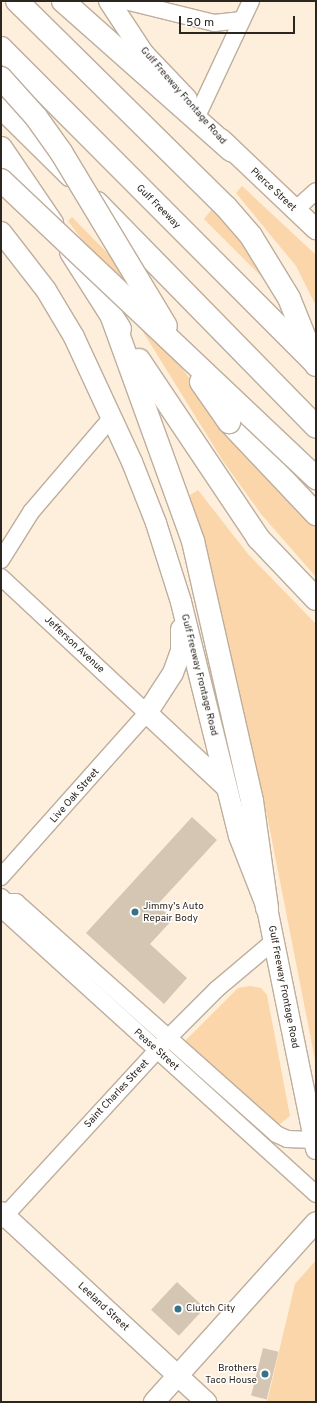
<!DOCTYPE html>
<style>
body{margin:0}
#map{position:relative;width:317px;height:1403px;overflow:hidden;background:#feefdd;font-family:Overpass,sans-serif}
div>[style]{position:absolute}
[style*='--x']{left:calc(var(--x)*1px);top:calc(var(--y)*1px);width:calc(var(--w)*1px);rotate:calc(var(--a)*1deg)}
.green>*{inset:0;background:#fad6aa}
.building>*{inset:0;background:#d5c6b4;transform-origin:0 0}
.roads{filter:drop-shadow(1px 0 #bdae9d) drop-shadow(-1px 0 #bdae9d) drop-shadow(0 1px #bdae9d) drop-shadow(0 -1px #bdae9d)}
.minor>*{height:16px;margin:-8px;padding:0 8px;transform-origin:8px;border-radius:8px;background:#fff}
.major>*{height:20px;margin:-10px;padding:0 10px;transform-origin:10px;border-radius:10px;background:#fff}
.highway>*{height:22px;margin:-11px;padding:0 11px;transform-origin:11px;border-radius:11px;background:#fff}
.bridges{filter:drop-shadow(1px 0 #bdae9d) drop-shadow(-1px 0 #bdae9d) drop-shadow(0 1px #bdae9d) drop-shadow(0 -1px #bdae9d)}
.highway-bridge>*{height:22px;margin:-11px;padding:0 11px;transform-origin:11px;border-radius:11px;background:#fff}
.dots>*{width:11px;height:11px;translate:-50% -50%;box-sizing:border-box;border:2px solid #fff;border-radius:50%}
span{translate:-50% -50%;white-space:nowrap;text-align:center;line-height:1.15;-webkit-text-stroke:3px #fff;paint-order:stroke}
.street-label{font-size:10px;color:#2c2620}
.poi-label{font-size:10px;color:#2c2620}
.left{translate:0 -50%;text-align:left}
.right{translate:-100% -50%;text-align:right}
.frame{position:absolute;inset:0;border:2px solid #2c2620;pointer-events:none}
.scale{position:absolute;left:179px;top:16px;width:116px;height:18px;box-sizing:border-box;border:2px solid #2c2620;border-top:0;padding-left:5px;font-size:12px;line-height:14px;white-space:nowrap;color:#2c2620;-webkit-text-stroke:3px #fff;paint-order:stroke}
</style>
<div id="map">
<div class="green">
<i style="clip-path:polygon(242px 186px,316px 255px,316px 306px,296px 266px,236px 193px)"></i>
<i style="clip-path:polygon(212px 209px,232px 229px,272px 287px,204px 219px)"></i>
<i style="clip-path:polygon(72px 217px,124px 270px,167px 347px,222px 424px,316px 524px,316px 577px,261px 514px,223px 461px,104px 269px,68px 221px)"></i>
<i style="clip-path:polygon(198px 490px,248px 554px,316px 624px,316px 1065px,267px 815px,251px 759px,211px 570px,190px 495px)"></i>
<i style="clip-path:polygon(250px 986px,261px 988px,267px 995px,290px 1116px,280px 1124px,275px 1124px,188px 1048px,185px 1041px,238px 988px)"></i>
<i style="clip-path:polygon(316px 1260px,316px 1402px,267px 1402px,295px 1284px)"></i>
</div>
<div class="building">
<i style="clip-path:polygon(192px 817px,217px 840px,157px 905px,173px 919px,150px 944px,187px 978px,164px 1004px,86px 933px)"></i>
<i style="left:177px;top:1282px;width:38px;height:38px;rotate:43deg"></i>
<i style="left:263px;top:1348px;width:16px;height:49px;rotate:14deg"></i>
</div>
<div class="roads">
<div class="minor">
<i style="--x:125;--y:1;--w:92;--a:13.9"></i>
<i style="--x:214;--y:23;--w:28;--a:-6"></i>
<i style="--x:199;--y:112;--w:123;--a:-64.9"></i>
<i style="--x:295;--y:210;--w:28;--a:-42"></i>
<i style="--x:1;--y:560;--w:57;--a:-58"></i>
<i style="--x:31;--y:512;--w:125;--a:-49.5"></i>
<i style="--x:1;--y:577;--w:200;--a:43"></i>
<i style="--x:147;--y:713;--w:220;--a:131.7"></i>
<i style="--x:1;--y:897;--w:7;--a:45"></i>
<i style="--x:6;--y:902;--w:10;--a:0"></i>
<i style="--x:16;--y:902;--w:348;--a:41.7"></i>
<i style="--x:276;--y:1134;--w:12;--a:24"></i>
<i style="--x:287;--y:1139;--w:27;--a:2"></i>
<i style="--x:6;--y:902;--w:10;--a:96"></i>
<i style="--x:5;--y:912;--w:420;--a:42.2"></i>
<i style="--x:1;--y:1220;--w:248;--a:-47.4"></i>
<i style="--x:169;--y:1037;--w:68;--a:-45"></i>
<i style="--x:217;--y:989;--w:75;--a:-40.1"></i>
</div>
<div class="major">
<i style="--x:109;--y:1;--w:64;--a:56.6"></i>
<i style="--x:144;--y:54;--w:62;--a:46.3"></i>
<i style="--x:221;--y:139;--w:131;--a:43.5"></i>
<i style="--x:1;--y:232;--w:73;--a:52.2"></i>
<i style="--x:46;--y:290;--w:55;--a:59.2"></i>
<i style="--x:74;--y:337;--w:138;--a:65.1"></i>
<i style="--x:132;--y:462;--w:66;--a:68.5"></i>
<i style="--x:156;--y:523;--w:83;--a:72.4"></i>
<i style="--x:181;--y:602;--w:241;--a:76.1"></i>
<i style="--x:239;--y:836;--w:77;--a:68.7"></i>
<i style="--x:267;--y:908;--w:246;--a:78.5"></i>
<i style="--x:181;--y:629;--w:22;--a:90"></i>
<i style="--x:181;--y:651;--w:23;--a:110"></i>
<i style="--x:173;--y:673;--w:48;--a:123"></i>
<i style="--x:147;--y:713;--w:108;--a:43.1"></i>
<i style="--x:1;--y:1212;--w:280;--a:42.8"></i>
<i style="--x:154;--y:1402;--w:242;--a:-48"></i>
</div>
<div class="highway">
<i style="--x:17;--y:1;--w:293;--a:44.6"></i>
<i style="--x:226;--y:207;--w:38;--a:49"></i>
<i style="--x:251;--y:236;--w:73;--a:58.5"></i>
<i style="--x:289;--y:298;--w:72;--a:68.1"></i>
<i style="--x:63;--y:1;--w:225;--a:41.6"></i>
<i style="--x:1;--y:48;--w:443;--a:45.1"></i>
<i style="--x:1;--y:107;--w:97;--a:44.6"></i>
<i style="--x:1;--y:148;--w:91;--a:55.8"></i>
<i style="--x:97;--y:203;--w:313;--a:45.6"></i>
<i style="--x:71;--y:252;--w:91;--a:57.5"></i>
<i style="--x:112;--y:317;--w:238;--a:70.1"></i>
<i style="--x:193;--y:541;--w:267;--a:77.2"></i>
<i style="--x:252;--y:801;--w:108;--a:82"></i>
<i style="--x:139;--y:360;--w:214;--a:56.2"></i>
<i style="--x:258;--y:538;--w:84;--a:46.4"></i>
<i style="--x:229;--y:422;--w:127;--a:46.6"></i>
</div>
</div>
<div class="bridges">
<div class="highway-bridge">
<i style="--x:1;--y:78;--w:52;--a:48.1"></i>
<i style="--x:36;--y:117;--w:43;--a:54.5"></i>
<i style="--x:61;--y:152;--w:203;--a:58.9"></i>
<i style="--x:1;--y:180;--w:434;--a:43.4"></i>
<i style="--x:201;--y:382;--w:49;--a:55"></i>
</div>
</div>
<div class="dots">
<i style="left:135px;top:912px;background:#357488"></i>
<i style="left:178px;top:1309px;background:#357488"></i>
<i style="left:265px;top:1374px;background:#357488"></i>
</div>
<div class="street-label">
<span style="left:183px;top:96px;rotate:49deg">Gulf Freeway Frontage Road</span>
<span style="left:273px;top:190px;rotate:43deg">Pierce Street</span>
<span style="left:158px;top:207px;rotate:45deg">Gulf Freeway</span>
<span style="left:74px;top:645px;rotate:43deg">Jefferson Avenue</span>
<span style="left:199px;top:675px;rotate:76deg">Gulf Freeway Frontage Road</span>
<span style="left:75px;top:796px;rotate:-49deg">Live Oak Street</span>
<span style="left:283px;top:987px;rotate:79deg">Gulf Freeway Frontage Road</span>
<span style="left:156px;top:1050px;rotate:42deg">Pease Street</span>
<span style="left:117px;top:1094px;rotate:-47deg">Saint Charles Street</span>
<span style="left:103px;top:1307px;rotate:43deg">Leeland Street</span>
</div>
<div class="poi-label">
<span class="left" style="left:143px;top:912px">Jimmy's Auto<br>Repair Body</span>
<span class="left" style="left:186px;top:1309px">Clutch City</span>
<span class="right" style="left:257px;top:1374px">Brothers<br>Taco House</span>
</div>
<div class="frame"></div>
<div class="scale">50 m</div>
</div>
